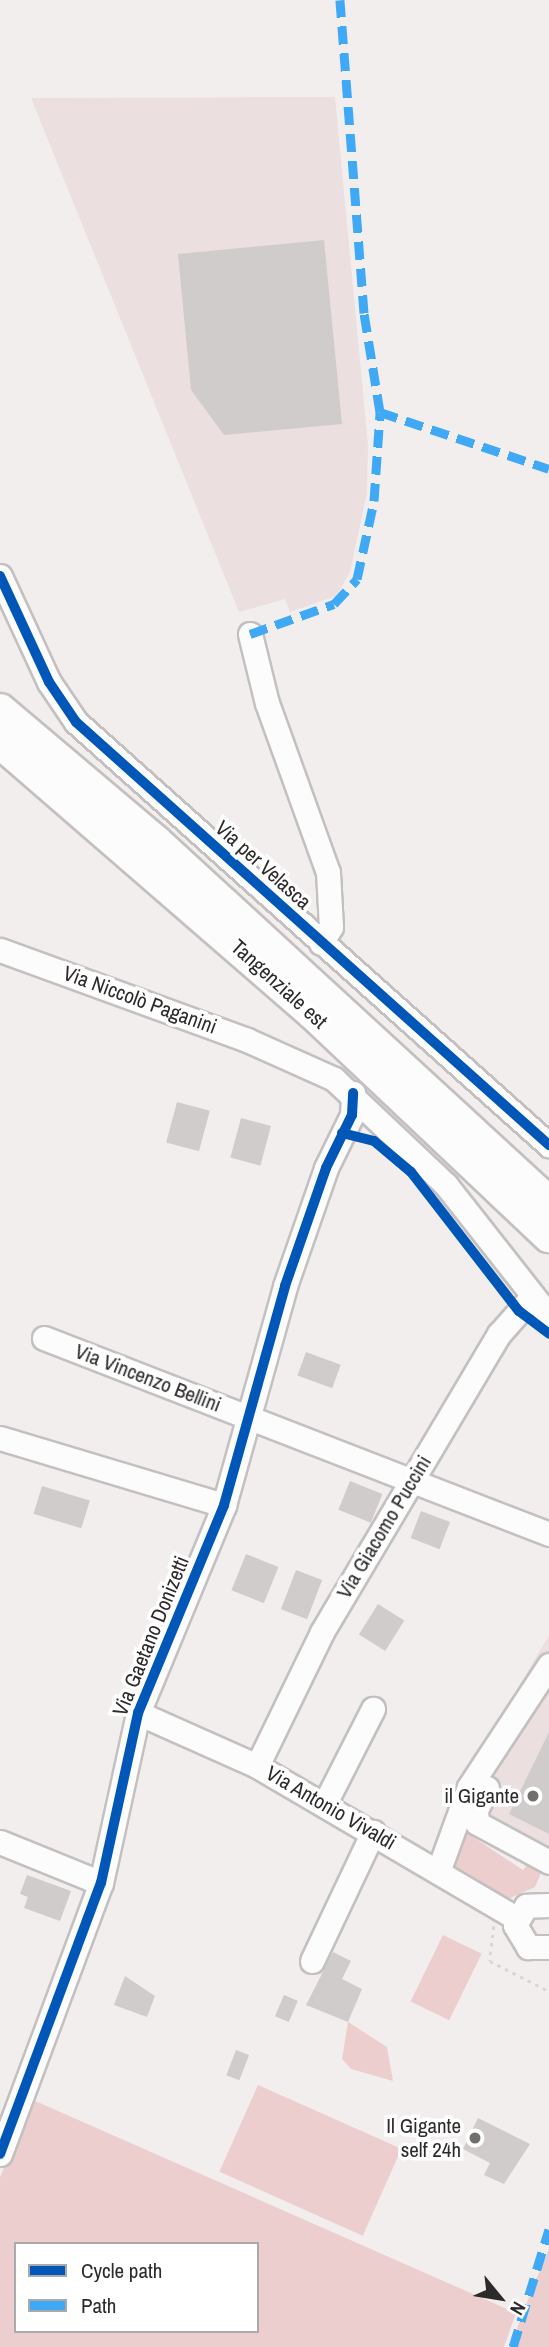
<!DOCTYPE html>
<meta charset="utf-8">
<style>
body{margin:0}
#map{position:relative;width:549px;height:2347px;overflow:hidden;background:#f3eeee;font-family:"Archivo Narrow",sans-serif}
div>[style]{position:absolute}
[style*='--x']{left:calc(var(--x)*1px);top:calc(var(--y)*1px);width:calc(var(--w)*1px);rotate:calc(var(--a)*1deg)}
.built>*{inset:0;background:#ecdfdf}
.green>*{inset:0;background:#eccece;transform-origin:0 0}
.building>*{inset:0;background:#d0cccc;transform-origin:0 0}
.path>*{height:2.5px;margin-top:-1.25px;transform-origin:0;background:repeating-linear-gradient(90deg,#d8d7d7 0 3.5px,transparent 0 8.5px)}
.roads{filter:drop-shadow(2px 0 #c4c0c0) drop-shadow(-2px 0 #c4c0c0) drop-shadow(0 2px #c4c0c0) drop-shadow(0 -2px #c4c0c0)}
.minor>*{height:23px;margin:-11.5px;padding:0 11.5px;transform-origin:11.5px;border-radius:11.5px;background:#fdfcfc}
.highway>*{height:32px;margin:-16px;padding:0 16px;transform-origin:16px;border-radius:16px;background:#fdfcfc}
.quiet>*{height:9px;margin-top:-4.5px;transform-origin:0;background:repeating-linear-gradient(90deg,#3fa9f5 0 18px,transparent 0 27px)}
.cycleway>*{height:10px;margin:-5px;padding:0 5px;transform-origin:5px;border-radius:5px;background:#0057b8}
.dots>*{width:19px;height:19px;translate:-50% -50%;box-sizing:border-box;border:4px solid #fff;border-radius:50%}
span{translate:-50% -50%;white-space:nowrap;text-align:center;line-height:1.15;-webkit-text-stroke:7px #fff;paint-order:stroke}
.street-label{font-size:21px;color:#2d2a2a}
.poi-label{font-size:21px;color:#2d2a2a}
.right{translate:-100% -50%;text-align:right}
.legend{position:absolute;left:14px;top:2242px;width:245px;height:91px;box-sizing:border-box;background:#fff;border:2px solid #abaaaa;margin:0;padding:9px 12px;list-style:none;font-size:21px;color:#2d2a2a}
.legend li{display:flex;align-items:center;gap:14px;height:35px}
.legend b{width:35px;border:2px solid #abaaaa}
.north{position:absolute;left:465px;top:2263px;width:70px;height:70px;-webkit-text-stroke:5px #fff;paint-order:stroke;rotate:120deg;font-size:19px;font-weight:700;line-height:28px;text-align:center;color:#2d2a2a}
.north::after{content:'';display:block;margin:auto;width:24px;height:32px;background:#2d2a2a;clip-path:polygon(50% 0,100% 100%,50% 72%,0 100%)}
</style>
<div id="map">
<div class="built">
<i style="clip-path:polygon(335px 97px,368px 445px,367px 493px,350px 572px,336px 596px,290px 612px,285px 599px,239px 612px,31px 98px)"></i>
<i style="clip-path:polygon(549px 1635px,549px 1877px,442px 1819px)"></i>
</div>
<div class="green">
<i style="clip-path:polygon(461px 1829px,523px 1870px,527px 1865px,541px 1873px,535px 1887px,508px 1899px,450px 1865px)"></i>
<i style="left:443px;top:1935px;width:43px;height:74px;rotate:26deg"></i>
<i style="clip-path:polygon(348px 2022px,387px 2047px,393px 2081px,351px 2069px,342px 2059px)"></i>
<i style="left:258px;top:2085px;width:157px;height:95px;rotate:24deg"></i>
<i style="clip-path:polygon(evenodd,33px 2100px,516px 2313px,504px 2347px,0 2347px,0 2177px,33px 2100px,16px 2244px,257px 2244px,257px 2331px,16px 2331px,16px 2244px)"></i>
<i style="clip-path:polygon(549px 2249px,549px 2347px,510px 2347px,531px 2292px)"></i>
</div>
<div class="building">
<i style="clip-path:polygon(324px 240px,342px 424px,224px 435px,191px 390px,178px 254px)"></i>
<i style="left:177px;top:1102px;width:34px;height:42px;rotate:15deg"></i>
<i style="left:241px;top:1118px;width:31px;height:41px;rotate:15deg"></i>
<i style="left:306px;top:1352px;width:37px;height:25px;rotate:20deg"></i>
<i style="left:350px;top:1481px;width:35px;height:31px;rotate:22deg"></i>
<i style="left:42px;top:1486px;width:50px;height:29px;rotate:17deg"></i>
<i style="left:421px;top:1511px;width:31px;height:29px;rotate:21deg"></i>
<i style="left:246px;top:1554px;width:35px;height:39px;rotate:22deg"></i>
<i style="left:296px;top:1570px;width:28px;height:42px;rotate:21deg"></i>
<i style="left:378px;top:1604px;width:31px;height:36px;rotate:32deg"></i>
<i style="clip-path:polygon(549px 1732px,549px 1834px,509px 1814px)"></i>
<i style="clip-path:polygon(27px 1875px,71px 1891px,60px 1921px,24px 1908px,28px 1897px,20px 1894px)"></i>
<i style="clip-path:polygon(333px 1952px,351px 1961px,342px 1979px,362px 1989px,348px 2022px,306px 2005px)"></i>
<i style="clip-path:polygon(125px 1976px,155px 1996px,147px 2017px,114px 2005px)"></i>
<i style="left:284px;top:1995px;width:15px;height:23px;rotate:23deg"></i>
<i style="left:236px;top:2050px;width:14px;height:27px;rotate:21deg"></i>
<i style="clip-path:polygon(478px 2118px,530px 2144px,504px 2184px,484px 2175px,490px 2163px,463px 2149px)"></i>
</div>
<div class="path">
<i style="--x:494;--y:1926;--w:35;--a:97"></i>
<i style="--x:490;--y:1961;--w:66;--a:27"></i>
</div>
<div class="roads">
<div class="minor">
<i style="--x:0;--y:576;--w:117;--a:65.2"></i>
<i style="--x:49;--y:682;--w:48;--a:56"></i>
<i style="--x:76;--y:722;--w:635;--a:41.81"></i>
<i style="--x:250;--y:634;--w:71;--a:76.2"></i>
<i style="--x:267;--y:703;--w:180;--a:70.2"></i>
<i style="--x:328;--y:872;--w:55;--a:86.9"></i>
<i style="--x:331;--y:927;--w:19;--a:122"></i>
<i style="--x:0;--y:950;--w:263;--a:20"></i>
<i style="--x:247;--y:1040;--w:95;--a:24.1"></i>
<i style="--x:334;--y:1079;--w:154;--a:43.4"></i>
<i style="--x:446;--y:1185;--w:167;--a:51.8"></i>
<i style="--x:44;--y:1338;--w:542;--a:21.21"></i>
<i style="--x:0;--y:1438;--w:234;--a:16.7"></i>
<i style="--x:138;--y:1713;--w:130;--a:24"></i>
<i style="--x:257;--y:1766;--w:300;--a:30.4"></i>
<i style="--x:257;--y:1766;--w:149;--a:-64.1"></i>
<i style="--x:322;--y:1632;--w:347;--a:-59.3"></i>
<i style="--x:499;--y:1334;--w:47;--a:-48.5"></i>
<i style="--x:487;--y:1788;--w:25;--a:117"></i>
<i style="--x:476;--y:1810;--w:13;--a:86"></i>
<i style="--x:477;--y:1823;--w:82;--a:28.4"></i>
<i style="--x:324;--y:1805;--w:108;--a:-63"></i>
<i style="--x:0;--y:1842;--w:109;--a:22.1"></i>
<i style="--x:438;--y:1872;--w:90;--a:-70"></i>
<i style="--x:469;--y:1787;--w:146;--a:-56.7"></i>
<i style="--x:549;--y:1905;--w:23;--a:178"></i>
<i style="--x:526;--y:1906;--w:22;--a:120"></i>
<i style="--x:515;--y:1925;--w:26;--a:59"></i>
<i style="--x:528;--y:1947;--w:21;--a:0"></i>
<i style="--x:312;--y:1961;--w:143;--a:-64.7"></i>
<i style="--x:0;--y:2154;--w:289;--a:-69.6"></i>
<i style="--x:101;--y:1883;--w:174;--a:-77.7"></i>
<i style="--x:138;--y:1713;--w:225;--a:-67.5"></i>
<i style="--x:224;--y:1505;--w:227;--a:-74.4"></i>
<i style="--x:285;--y:1286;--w:125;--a:-70.8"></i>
<i style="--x:326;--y:1168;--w:59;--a:-63.9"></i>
<i style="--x:352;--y:1115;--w:22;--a:-87"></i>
</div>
<div class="highway">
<i style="--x:0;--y:710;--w:203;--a:40.2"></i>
<i style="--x:155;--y:841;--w:535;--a:42.58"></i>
<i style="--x:0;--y:742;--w:414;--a:40.9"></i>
<i style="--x:313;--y:1013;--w:325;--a:43.4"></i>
</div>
</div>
<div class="quiet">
<i style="--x:380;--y:412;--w:178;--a:18.6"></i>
<i style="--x:250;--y:634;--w:89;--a:-19.7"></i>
<i style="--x:334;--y:604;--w:34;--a:-47"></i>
<i style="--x:357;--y:579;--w:80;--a:-77.7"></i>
<i style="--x:374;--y:501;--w:89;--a:-86.1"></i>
<i style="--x:380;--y:412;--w:100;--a:-99.2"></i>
<i style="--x:364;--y:313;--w:314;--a:-94.4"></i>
<i style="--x:513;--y:2347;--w:123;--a:-73"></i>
</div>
<div class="cycleway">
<i style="--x:0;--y:576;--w:117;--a:65.2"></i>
<i style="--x:49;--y:682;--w:48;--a:56"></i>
<i style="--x:76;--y:722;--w:635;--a:41.81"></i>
<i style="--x:342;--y:1133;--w:33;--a:14"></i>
<i style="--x:374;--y:1141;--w:48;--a:40"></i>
<i style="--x:411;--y:1172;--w:176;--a:52.2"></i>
<i style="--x:519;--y:1311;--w:38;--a:37"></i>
<i style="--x:0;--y:2154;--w:289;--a:-69.6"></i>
<i style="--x:101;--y:1883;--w:174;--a:-77.7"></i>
<i style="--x:138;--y:1713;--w:225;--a:-67.5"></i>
<i style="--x:224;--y:1505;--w:227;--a:-74.4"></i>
<i style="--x:285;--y:1286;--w:125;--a:-70.8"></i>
<i style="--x:326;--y:1168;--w:59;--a:-63.9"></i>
<i style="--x:352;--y:1115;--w:22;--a:-87"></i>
</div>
<div class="dots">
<i style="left:533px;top:1796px;background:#726f6f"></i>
<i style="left:475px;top:2138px;background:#726f6f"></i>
</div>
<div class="street-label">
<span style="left:263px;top:865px;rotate:42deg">Via per Velasca</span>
<span style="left:279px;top:984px;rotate:42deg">Tangenziale est</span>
<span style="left:140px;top:1000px;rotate:20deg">Via Niccolò Paganini</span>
<span style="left:148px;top:1378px;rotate:21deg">Via Vincenzo Bellini</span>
<span style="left:384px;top:1527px;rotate:-59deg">Via Giacomo Puccini</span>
<span style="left:151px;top:1636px;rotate:-68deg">Via Gaetano Donizetti</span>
<span style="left:331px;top:1808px;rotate:30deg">Via Antonio Vivaldi</span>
</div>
<div class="poi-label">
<span class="right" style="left:519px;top:1796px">il Gigante</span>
<span class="right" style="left:461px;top:2138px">Il Gigante<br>self 24h</span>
</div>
<ul class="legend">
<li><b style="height:9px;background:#0057b8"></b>Cycle path</li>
<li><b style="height:9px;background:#3fa9f5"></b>Path</li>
</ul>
<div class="north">N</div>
</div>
